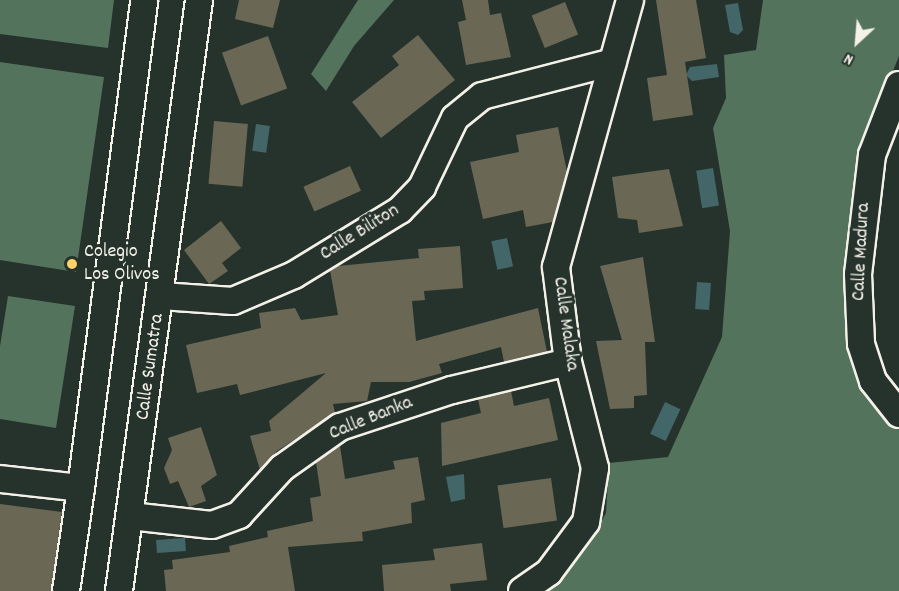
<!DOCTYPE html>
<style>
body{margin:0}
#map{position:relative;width:899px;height:591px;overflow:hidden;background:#26332d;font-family:Dekko,sans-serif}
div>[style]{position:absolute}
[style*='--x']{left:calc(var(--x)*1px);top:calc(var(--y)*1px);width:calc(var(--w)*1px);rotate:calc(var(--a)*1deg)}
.green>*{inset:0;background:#53735c}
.water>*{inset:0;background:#436768;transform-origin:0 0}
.building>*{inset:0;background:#6a6854;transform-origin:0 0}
.roads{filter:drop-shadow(2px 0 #f4f1e8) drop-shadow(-2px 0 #f4f1e8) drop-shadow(0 2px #f4f1e8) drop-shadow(0 -2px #f4f1e8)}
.minor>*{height:26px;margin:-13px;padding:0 13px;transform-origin:13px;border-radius:13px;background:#26332d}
.dots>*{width:16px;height:16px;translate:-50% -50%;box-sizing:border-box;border:3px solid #26332d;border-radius:50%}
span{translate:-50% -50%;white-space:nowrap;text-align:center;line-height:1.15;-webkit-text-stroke:6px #26332d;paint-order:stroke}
.street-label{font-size:20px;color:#f4f1e8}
.poi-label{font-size:20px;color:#f4f1e8}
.left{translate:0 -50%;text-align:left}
.north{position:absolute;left:827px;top:12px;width:60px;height:60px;-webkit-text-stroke:4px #26332d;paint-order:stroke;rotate:206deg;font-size:16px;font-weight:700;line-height:24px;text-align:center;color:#f4f1e8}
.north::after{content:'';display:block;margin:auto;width:21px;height:27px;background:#f4f1e8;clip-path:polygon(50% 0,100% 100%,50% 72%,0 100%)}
</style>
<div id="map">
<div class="green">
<i style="clip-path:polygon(0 0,114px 0,108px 48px,0 34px)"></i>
<i style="clip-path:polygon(358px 0,394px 0,354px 46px,326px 91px,311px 74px)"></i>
<i style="clip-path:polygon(763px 0,899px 0,899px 56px,873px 121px,846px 271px,848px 342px,865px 387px,899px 430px,899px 591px,543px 591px,589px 544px,606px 513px,609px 463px,668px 457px,722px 337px,730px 231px,713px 128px,726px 98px,724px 55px,756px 50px)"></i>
<i style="clip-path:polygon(0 62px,104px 77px,76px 272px,0 260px)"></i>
<i style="clip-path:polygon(8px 296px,75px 306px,56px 428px,0 419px,0 346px)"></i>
</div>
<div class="water">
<i style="clip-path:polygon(738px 3px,743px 30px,738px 35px,730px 32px,725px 5px)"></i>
<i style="clip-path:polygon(717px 64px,719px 77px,692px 81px,686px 75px,690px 67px)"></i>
<i style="left:256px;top:124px;width:14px;height:27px;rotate:8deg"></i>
<i style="left:713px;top:168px;width:38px;height:17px;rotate:81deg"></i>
<i style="left:507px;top:238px;width:29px;height:16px;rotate:78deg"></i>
<i style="left:697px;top:282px;width:14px;height:27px;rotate:4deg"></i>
<i style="left:665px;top:402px;width:17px;height:35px;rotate:25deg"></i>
<i style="clip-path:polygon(464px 474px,465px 499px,451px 502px,446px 477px)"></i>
<i style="left:185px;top:538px;width:13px;height:29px;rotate:86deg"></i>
</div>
<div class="building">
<i style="clip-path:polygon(239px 0,280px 0,273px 28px,235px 19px)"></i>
<i style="clip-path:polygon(462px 0,488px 0,490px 15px,501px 13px,511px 57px,466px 65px,458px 22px,466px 20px)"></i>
<i style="clip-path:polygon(656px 0,696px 0,706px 58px,685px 62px,693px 115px,653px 121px,647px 78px,667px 75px)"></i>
<i style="left:565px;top:2px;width:35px;height:36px;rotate:68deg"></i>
<i style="clip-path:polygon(418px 35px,455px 80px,381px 138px,352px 102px,399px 65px,392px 56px)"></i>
<i style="left:268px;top:36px;width:56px;height:49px;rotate:70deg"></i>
<i style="left:214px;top:121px;width:34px;height:63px;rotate:5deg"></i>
<i style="clip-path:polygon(558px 127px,567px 172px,553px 222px,526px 227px,523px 210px,483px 219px,470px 162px,519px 152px,516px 135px)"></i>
<i style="left:350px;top:166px;width:27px;height:51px;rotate:66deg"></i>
<i style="clip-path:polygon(669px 169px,683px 226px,639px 233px,637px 220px,618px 218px,612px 177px)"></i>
<i style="clip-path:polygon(221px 221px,241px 248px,222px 263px,228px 271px,209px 284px,184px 250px)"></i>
<i style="clip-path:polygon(460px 246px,463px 288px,424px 291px,425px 300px,412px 301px,416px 341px,538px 308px,547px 352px,504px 362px,501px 347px,439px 364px,442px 373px,409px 382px,371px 382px,367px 401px,333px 404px,335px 413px,277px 451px,260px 470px,250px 436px,271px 431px,269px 421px,326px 373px,240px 395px,237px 384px,197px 393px,186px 345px,261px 328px,259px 313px,295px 308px,301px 320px,338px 315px,330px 270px,338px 266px,419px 258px,418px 249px)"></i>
<i style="clip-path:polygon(643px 257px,655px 342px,645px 342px,647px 395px,634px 396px,634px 408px,610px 409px,596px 341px,622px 340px,600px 266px)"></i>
<i style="clip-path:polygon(511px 391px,514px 406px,549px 398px,558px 440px,442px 466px,441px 423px,481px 413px,478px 399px)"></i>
<i style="clip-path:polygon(201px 427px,217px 475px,201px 486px,206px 501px,189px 507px,178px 481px,170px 484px,164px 468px,172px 450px,168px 438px)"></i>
<i style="clip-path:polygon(340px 446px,345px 479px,395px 469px,393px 461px,418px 457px,425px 500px,411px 503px,412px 523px,362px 532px,363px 541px,288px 547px,295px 591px,166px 591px,164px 570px,173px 569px,172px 560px,230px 552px,229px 546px,268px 537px,267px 531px,313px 521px,310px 498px,321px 496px,316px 462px)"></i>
<i style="left:551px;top:478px;width:43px;height:54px;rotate:82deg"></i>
<i style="clip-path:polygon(0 504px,62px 512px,51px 591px,0 591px)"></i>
<i style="clip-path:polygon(482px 543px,487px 580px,450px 584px,451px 591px,384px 591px,382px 565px,435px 560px,433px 549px)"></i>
</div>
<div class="roads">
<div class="minor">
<i style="--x:899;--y:85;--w:75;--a:111.1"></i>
<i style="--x:872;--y:155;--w:120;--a:96.7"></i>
<i style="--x:858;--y:274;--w:70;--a:87.5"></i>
<i style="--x:861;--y:344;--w:39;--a:72"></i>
<i style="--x:873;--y:381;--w:42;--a:51.8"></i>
<i style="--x:161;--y:296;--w:72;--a:4"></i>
<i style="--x:233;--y:301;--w:66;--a:-23.1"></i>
<i style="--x:294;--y:275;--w:124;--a:-31.5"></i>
<i style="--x:400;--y:210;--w:32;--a:-46"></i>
<i style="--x:422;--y:187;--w:76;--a:-64.4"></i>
<i style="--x:455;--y:118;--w:35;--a:-39"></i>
<i style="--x:482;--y:96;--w:135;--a:-14.5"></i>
<i style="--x:0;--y:479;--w:81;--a:6.3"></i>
<i style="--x:81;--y:488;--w:492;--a:-82.6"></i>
<i style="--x:130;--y:516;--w:82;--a:6.3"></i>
<i style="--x:212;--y:525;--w:29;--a:-20"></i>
<i style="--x:239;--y:515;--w:64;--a:-47.5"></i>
<i style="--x:282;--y:468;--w:71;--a:-35.3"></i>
<i style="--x:340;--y:427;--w:118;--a:-18.3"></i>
<i style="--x:452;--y:390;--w:119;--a:-13.6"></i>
<i style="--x:66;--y:591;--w:104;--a:-81.7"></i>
<i style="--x:119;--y:591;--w:596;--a:-82.29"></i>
<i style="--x:522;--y:591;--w:33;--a:-35"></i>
<i style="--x:549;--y:572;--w:62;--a:-53.5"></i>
<i style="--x:586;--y:522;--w:55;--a:-80.5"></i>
<i style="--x:595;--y:468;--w:109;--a:-104.3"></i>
<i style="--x:568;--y:362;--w:96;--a:-97.2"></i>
<i style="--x:556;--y:267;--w:277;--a:-74.5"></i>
</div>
</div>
<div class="dots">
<i style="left:72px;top:264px;background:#ffd166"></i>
</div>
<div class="street-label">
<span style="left:360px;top:233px;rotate:-32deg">Calle Biliton</span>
<span style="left:862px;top:252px;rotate:-87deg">Calle Madura</span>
<span style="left:565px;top:324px;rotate:82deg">Calle Malaka</span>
<span style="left:151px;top:367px;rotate:-82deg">Calle Sumatra</span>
<span style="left:371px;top:419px;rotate:-22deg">Calle Banka</span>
</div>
<div class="poi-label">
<span class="left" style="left:84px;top:264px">Colegio<br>Los Olivos</span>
</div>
<div class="north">N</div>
</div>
